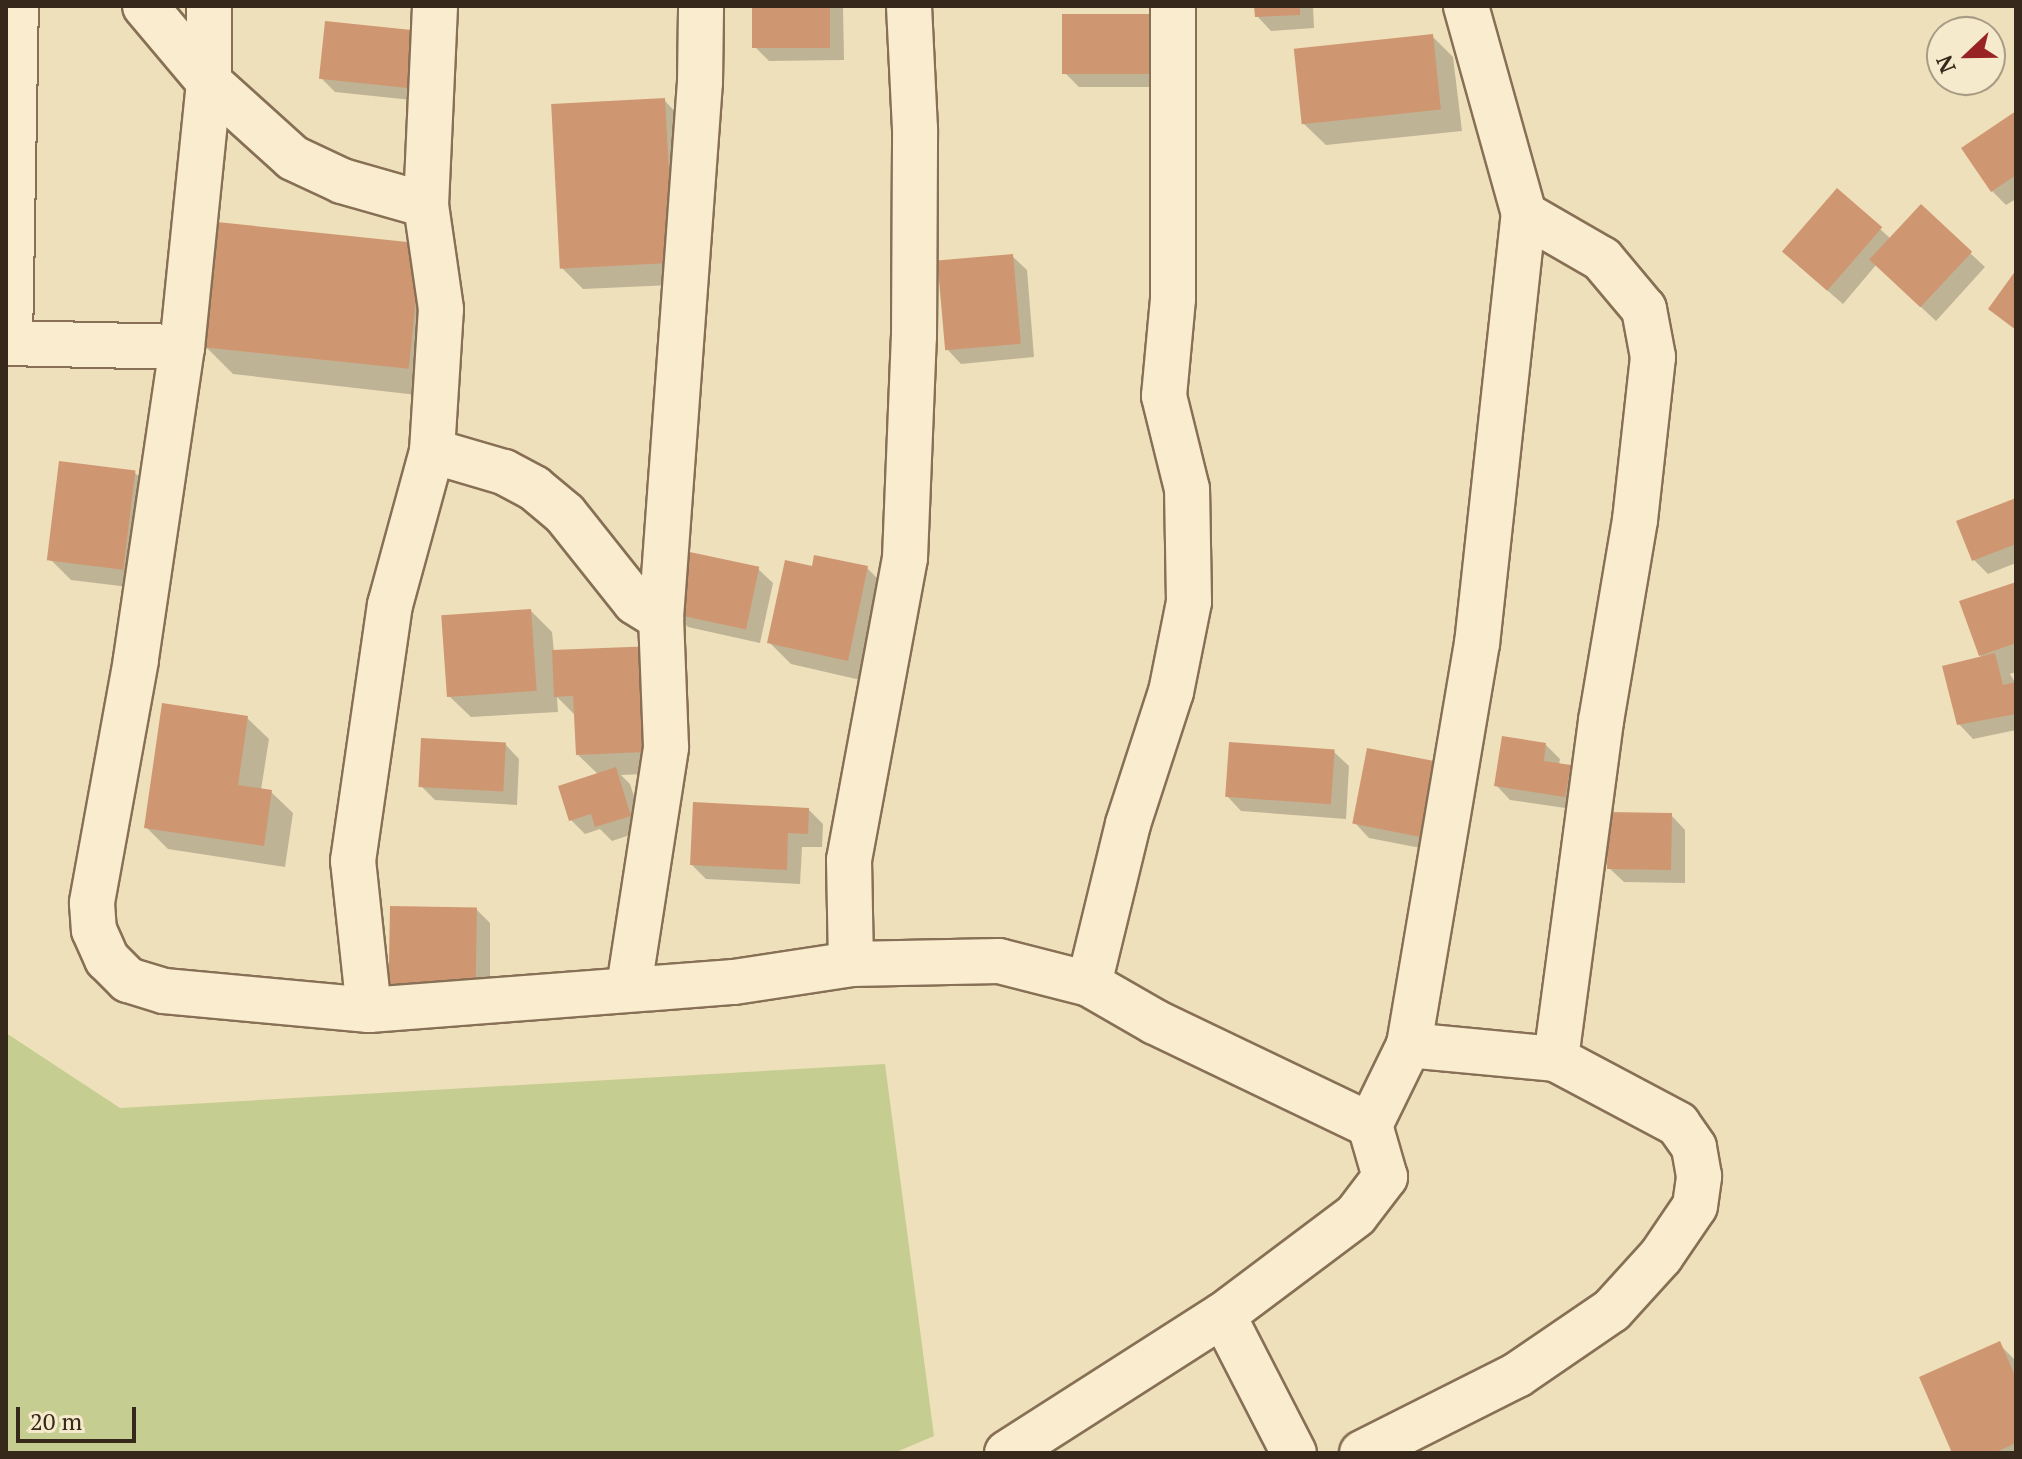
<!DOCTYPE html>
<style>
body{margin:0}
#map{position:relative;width:2022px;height:1459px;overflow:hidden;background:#efe0bc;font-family:"PT Serif",serif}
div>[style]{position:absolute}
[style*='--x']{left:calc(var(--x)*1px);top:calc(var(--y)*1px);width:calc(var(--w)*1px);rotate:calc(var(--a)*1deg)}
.green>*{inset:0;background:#c6cd90}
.shadow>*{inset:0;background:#0003}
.building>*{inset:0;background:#cf9771;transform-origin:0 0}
.roads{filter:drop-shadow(2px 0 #877055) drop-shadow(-2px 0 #877055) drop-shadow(0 2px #877055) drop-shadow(0 -2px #877055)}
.minor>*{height:44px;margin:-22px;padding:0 22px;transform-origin:22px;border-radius:22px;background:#faedcf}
span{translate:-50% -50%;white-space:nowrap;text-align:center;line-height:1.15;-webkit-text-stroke:8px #f6eacc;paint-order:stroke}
.frame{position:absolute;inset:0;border:8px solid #36281b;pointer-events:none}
.north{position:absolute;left:1926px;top:16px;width:80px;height:80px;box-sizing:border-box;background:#f6eacc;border:2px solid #a99c85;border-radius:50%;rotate:248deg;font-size:22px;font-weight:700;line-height:32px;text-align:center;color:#36281b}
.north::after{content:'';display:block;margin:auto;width:28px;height:36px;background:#982325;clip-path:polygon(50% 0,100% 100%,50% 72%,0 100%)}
.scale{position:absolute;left:16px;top:1407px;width:120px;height:36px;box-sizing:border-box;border:4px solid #36281b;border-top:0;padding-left:10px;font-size:24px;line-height:28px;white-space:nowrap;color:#36281b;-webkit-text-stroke:6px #f6eacc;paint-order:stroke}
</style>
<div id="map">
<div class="green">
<i style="clip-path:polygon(6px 1033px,120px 1108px,885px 1064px,934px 1436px,894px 1453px,6px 1453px)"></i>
</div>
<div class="shadow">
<i style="clip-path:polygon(754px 6px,843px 6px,844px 60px,769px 61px,755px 47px)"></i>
<i style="clip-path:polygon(1256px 6px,1313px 6px,1314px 28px,1271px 31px,1257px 16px)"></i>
<i style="clip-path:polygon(1165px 30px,1165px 87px,1079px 87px,1065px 73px)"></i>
<i style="clip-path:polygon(1432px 36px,1453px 57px,1462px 131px,1326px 145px,1304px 124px)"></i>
<i style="clip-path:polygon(437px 47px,431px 102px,335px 92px,321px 78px)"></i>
<i style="clip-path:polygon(664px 100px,685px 122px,694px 284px,583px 289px,561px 267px)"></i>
<i style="clip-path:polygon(2016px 113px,2016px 199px,2006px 205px,1992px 191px)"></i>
<i style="clip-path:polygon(1837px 190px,1891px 239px,1970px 253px,1985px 267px,1936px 321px,1876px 265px,1843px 304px,1799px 266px)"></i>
<i style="clip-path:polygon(421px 247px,435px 397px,233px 374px,205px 346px)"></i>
<i style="clip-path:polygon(1012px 256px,1027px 270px,1034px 357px,961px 364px,947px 349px)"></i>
<i style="clip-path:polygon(134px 472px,156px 493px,145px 589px,71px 580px,50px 559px)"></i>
<i style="clip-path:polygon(2016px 500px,2016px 563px,1988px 574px,1974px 560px)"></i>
<i style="clip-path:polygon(814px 568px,867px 568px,889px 590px,869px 682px,791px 664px,770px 643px)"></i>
<i style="clip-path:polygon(758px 569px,773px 583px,760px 643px,688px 627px,674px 612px)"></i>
<i style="clip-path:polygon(2016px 583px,2016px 672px,2010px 674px,2016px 684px,2016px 730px,1973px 739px,1959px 724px,1981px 655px)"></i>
<i style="clip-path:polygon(531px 611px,552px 632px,554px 652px,667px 773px,621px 775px,630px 784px,645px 830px,612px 841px,600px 829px,585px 834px,571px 820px,599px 775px,577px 754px,576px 716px,557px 697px,558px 712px,471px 717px,449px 696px)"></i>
<i style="clip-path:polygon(247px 718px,269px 739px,261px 790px,271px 792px,293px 813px,285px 867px,168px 849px,146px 827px)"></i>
<i style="clip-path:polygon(505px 744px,519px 759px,517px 805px,435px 800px,421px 786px)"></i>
<i style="clip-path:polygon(1546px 745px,1560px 759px,1559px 765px,1570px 767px,1584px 782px,1579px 810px,1510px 800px,1496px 785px)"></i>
<i style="clip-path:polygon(1369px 750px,1436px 851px,1369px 838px,1355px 823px)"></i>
<i style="clip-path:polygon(1334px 752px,1349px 766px,1346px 819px,1241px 811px,1227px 796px)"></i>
<i style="clip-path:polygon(809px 810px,823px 824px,822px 847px,802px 847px,800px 884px,706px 879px,692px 865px)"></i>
<i style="clip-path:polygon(1671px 815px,1685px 830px,1685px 883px,1624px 882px,1609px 868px)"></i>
<i style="clip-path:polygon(476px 909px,490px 923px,490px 999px,406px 999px,391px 984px)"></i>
<i style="clip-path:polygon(1999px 1344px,2016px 1361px,2016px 1453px,1955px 1453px)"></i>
</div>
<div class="building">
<i style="left:752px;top:6px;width:78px;height:42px"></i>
<i style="clip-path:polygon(1254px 6px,1300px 6px,1300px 15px,1255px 17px)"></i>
<i style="left:1062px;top:14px;width:90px;height:60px"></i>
<i style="left:325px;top:21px;width:99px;height:58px;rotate:6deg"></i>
<i style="left:1433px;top:34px;width:76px;height:140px;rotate:84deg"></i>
<i style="left:665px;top:98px;width:165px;height:114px;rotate:87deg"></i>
<i style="clip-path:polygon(2016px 111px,2016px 175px,1991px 192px,1961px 148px)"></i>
<i style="left:1837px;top:188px;width:60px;height:84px;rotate:41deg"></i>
<i style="left:1921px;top:204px;width:70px;height:76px;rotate:43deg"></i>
<i style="left:217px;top:222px;width:206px;height:126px;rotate:6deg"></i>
<i style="left:1013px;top:254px;width:90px;height:76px;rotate:85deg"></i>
<i style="clip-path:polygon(2016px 270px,2016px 330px,1988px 309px)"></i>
<i style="left:59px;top:461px;width:77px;height:100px;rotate:7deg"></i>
<i style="clip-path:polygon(2016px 498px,2016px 544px,1972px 561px,1956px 521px)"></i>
<i style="left:685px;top:551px;width:76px;height:64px;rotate:12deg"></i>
<i style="clip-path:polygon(814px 555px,868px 566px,848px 661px,767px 643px,785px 560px,812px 566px)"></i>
<i style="clip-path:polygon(2016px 582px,2016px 643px,1979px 656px,1959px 601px)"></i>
<i style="left:531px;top:609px;width:82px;height:90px;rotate:86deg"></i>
<i style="clip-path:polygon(655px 646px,646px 752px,576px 755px,573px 696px,554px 697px,552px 650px)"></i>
<i style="clip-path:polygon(1995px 653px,2003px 685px,2016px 682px,2016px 714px,1957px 725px,1942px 666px)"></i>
<i style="clip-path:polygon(162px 703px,248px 716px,238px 785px,272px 790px,264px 846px,144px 828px)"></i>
<i style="clip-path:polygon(1502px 736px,1546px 743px,1544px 761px,1571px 765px,1565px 797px,1494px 786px)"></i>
<i style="left:421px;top:738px;width:85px;height:49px;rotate:3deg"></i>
<i style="left:1229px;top:742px;width:106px;height:55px;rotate:4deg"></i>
<i style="left:1367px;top:748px;width:71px;height:77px;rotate:11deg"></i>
<i style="clip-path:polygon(616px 767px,631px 816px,595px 827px,591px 814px,569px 821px,558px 786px)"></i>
<i style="clip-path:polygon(693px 802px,809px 808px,808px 834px,788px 833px,787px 870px,690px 865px)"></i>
<i style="left:1608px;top:812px;width:64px;height:57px;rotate:1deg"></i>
<i style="left:390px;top:906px;width:87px;height:79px;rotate:1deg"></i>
<i style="clip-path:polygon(2000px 1341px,2016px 1378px,2016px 1443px,1994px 1453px,1952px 1453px,1919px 1377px)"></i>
</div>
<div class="roads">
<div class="minor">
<i style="--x:145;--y:6;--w:99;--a:49.9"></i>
<i style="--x:209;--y:82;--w:113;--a:42.1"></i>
<i style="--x:293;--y:158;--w:54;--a:25.1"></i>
<i style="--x:342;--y:181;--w:87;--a:15.9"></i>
<i style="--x:209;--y:6;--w:76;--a:90"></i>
<i style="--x:209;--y:82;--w:266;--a:95.8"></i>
<i style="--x:182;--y:347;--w:316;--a:98.4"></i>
<i style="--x:136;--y:660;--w:247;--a:100.3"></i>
<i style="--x:92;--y:903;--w:27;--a:86"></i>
<i style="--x:94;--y:930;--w:32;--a:66"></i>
<i style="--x:107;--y:959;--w:30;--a:45"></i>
<i style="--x:128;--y:980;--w:38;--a:17"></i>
<i style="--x:164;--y:991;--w:206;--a:5.3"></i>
<i style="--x:369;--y:1010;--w:366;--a:-4.4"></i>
<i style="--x:734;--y:982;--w:118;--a:-8.7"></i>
<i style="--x:851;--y:964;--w:148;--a:-1.2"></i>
<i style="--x:999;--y:961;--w:93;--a:14.3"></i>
<i style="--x:1089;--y:984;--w:76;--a:29.9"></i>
<i style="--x:1155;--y:1022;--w:238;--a:25.6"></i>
<i style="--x:1524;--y:214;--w:90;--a:30"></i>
<i style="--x:1602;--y:259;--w:65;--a:50"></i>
<i style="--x:1644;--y:309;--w:49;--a:79.4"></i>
<i style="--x:1653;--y:357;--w:164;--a:96.3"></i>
<i style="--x:1635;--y:520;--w:204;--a:99.6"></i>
<i style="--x:1601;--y:721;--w:341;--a:97.6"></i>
<i style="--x:10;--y:342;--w:336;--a:-89"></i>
<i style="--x:6;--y:343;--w:176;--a:1.3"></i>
<i style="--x:432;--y:451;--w:75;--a:16.3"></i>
<i style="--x:504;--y:472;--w:34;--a:28"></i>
<i style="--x:534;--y:488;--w:40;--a:40"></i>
<i style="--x:565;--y:514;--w:112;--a:51.5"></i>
<i style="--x:635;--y:602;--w:31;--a:32"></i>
<i style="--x:851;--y:964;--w:104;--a:-91.1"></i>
<i style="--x:849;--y:860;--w:307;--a:-79.5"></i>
<i style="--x:905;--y:558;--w:221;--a:-87.7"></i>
<i style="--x:914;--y:337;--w:208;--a:-89.7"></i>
<i style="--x:915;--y:129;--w:123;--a:-92.8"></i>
<i style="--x:1089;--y:984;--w:165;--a:-76.3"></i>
<i style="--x:1128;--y:824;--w:139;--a:-72"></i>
<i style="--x:1171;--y:692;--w:92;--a:-78.7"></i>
<i style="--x:1189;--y:602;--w:113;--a:-91"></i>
<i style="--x:1187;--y:489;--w:96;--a:-103.9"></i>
<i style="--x:1164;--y:396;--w:97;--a:-84.7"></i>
<i style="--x:1173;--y:299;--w:293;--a:-90"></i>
<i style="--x:629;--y:987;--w:243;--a:-81.2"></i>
<i style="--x:666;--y:747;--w:129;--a:-92.2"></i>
<i style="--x:661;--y:618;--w:537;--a:-85.84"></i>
<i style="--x:700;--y:82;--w:76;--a:-89.2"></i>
<i style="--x:369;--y:1010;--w:150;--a:-96.1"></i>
<i style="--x:353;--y:861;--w:259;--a:-81.8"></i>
<i style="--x:390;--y:605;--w:160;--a:-74.7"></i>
<i style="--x:432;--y:451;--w:142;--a:-86.4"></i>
<i style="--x:441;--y:309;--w:105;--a:-98.2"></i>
<i style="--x:426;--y:205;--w:199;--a:-87.4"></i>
<i style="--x:1223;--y:1315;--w:155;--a:62.8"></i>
<i style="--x:1007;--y:1453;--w:256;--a:-32.6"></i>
<i style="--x:1223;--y:1315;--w:166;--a:-36.9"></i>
<i style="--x:1356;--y:1215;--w:48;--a:-52.7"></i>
<i style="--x:1385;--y:1177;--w:54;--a:-106.1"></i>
<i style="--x:1370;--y:1125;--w:89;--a:-64"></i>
<i style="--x:1409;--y:1045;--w:407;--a:-80.4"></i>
<i style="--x:1477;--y:644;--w:433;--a:-83.8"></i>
<i style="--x:1524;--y:214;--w:216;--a:-105.6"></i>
<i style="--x:1362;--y:1453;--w:174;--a:-26.7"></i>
<i style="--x:1517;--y:1375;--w:115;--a:-34.4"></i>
<i style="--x:1612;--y:1310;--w:73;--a:-47.8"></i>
<i style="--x:1661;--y:1256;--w:60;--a:-55.8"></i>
<i style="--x:1695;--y:1206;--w:30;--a:-82"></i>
<i style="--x:1699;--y:1176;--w:29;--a:-100"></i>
<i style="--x:1694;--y:1147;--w:28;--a:-125"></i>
<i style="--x:1678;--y:1124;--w:138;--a:-152"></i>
<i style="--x:1556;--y:1059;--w:148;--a:-174.6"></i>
</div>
</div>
<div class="frame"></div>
<div class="north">N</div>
<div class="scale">20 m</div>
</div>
